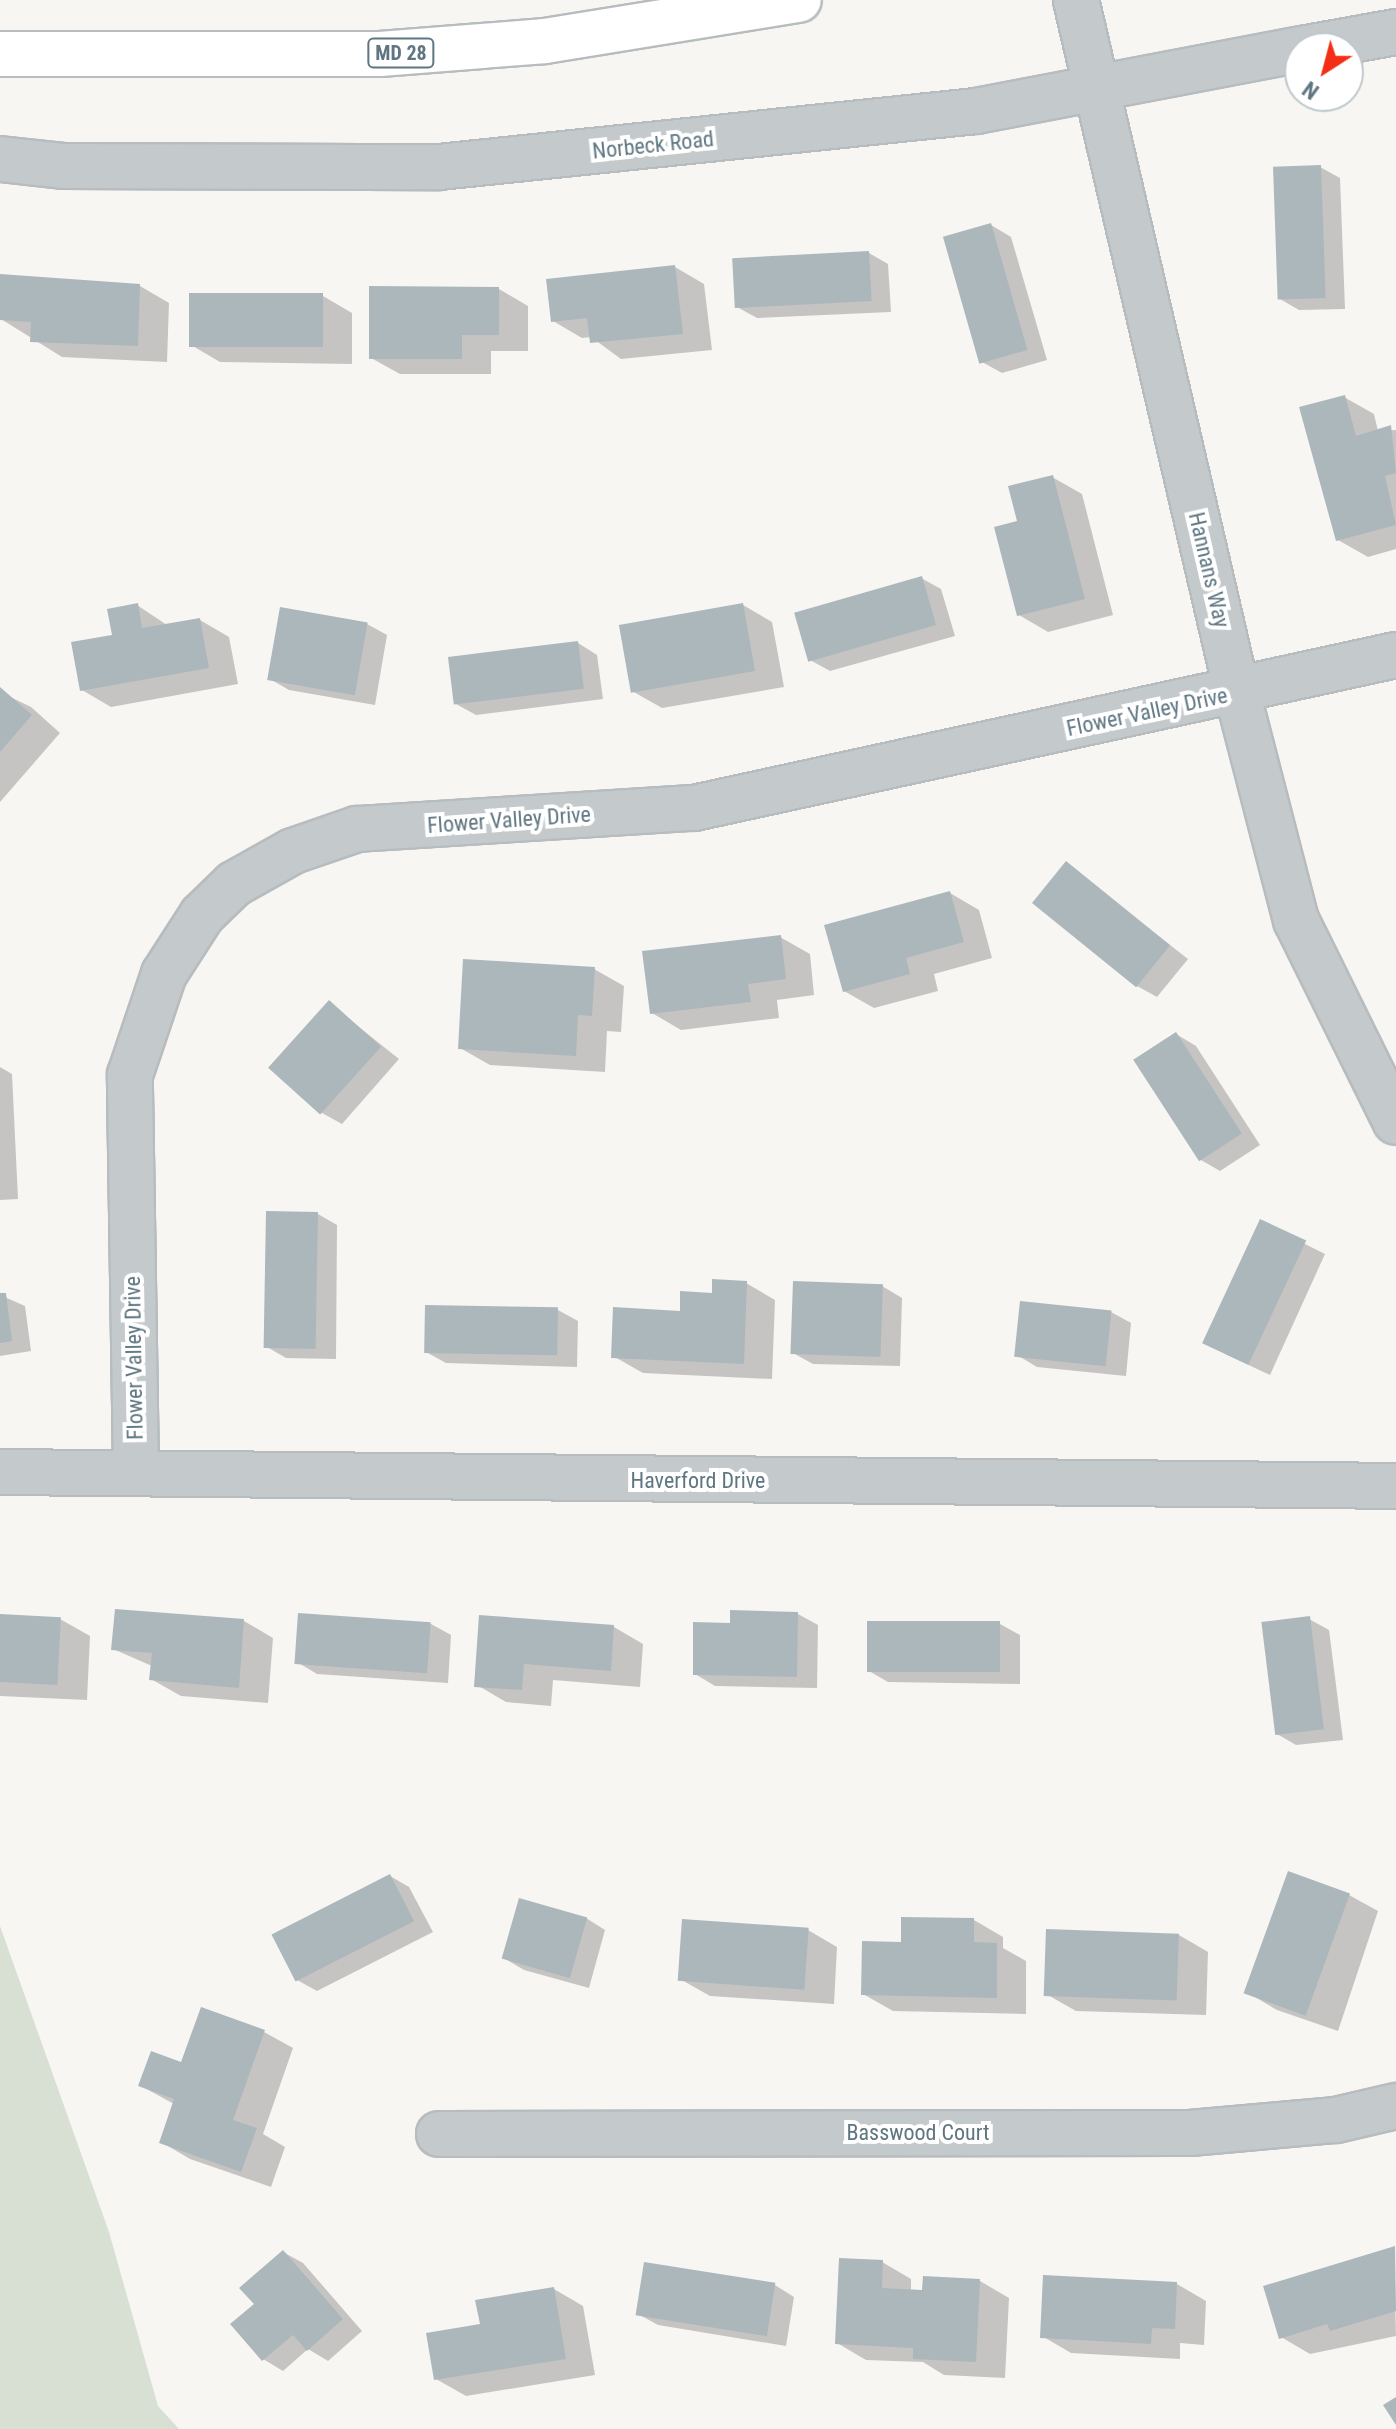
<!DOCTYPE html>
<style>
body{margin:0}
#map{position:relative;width:1396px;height:2429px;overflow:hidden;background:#f7f6f3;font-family:"Roboto Condensed",sans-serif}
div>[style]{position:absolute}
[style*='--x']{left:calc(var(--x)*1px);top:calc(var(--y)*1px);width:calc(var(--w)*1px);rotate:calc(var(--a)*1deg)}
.green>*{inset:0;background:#d8dfd3}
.shadow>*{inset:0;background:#0003}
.building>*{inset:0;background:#acb7bb;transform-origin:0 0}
.roads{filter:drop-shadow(2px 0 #b7bcbf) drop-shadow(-2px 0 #b7bcbf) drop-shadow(0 2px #b7bcbf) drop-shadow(0 -2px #b7bcbf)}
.minor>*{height:44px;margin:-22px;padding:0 22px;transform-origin:22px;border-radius:22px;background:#c4c9cc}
.major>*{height:44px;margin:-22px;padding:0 22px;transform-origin:22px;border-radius:22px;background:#fff}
span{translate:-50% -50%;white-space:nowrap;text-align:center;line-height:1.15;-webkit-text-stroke:8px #fff;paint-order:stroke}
.shield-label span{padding:2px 6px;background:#fff;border:2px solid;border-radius:6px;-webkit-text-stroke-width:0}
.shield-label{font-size:20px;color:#5f7681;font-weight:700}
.street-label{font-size:22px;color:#5f7681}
.north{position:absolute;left:1284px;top:32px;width:80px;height:80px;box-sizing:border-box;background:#fff;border:2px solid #bfc8cd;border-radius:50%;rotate:216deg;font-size:22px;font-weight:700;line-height:32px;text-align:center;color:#5f7681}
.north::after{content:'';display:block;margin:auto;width:28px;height:36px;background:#f33017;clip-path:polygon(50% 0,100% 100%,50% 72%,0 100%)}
</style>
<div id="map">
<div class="green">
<i style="clip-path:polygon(0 1926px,109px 2232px,158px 2406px,179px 2429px,0 2429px)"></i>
</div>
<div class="shadow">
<i style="clip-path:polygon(1320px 167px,1340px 178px,1345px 309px,1299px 310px,1280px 299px)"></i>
<i style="clip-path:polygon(991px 225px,1011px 237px,1047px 360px,1002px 373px,982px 362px)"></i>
<i style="clip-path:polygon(869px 253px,888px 264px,891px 312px,757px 318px,737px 307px)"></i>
<i style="clip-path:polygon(675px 267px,704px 284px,712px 350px,621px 359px,591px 337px,582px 338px,553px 321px)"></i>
<i style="clip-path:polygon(140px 286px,169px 303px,167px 362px,62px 357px,1px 319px)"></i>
<i style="clip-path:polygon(499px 289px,528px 306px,528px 351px,491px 351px,491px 374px,400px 374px,371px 358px)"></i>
<i style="clip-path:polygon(323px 296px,352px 313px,352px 364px,220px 362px,191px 345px)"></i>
<i style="clip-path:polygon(1344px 397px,1374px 414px,1378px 431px,1396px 430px,1396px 549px,1368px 557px,1338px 540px)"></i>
<i style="clip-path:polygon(1052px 477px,1082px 494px,1113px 615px,1048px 632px,1019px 615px)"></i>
<i style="clip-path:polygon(921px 578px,941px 589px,955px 636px,830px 671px,810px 660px)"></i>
<i style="clip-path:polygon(137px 605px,167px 625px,200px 620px,229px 637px,238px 684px,111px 707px,82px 690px)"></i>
<i style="clip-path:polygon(743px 605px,772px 622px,784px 687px,662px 708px,632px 691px)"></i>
<i style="clip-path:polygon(367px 624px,387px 635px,375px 705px,289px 690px,270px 679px)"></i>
<i style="clip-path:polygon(578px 643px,597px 655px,603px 699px,476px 715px,456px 704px)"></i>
<i style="clip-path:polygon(0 692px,31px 707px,60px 733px,0 802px)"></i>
<i style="clip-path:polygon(1066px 864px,1188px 959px,1157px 997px,1137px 986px)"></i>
<i style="clip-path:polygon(950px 893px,979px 910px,992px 958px,934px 974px,938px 991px,874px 1008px,844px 991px)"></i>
<i style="clip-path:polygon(780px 937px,810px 954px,814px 995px,777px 1000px,779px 1018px,681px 1030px,652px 1013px)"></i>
<i style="clip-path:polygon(594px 969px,624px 986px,621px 1032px,607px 1031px,605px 1072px,490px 1065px,460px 1048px)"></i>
<i style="clip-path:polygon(329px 1003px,399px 1059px,342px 1124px,322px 1113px)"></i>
<i style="clip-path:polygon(1176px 1034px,1196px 1046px,1260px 1145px,1220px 1171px,1201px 1160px)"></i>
<i style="clip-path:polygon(0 1067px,12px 1074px,18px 1199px,0 1200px)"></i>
<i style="clip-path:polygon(318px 1214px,337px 1225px,336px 1359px,286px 1358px,267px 1347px)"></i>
<i style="clip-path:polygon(1261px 1222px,1325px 1254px,1270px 1375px,1225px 1354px)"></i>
<i style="clip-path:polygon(746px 1283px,775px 1300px,772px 1379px,643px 1373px,613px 1356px,682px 1313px)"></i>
<i style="clip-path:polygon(882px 1286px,902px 1298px,900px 1366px,813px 1364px,793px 1353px)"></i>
<i style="clip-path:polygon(0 1295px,25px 1306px,31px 1351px,0 1356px)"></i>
<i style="clip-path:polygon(558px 1310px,578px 1321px,577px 1367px,446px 1363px,426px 1352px)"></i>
<i style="clip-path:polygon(1111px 1312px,1131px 1323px,1126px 1376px,1037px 1367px,1017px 1355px)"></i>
<i style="clip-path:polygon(798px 1614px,818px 1625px,817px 1688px,715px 1686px,695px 1674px,732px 1625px)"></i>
<i style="clip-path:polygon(0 1616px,60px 1619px,90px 1636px,87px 1700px,0 1696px)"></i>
<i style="clip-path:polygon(481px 1618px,614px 1627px,643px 1644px,640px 1687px,553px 1680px,551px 1706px,506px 1702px,477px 1685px)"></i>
<i style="clip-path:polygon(1309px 1619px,1329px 1630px,1343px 1740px,1296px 1745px,1277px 1734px)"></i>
<i style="clip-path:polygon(244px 1621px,273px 1638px,268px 1703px,181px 1696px,151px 1679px,152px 1666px,113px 1649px)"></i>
<i style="clip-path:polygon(431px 1624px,451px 1635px,448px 1683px,317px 1674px,297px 1662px)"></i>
<i style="clip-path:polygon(1000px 1624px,1020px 1635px,1020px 1684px,888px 1682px,869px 1671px)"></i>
<i style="clip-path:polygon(390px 1876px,409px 1887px,433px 1932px,317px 1991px,297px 1980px)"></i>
<i style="clip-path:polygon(1349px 1895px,1378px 1911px,1338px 2031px,1277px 2010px,1248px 1993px)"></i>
<i style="clip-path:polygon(586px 1918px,605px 1930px,589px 1988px,524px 1970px,504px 1958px)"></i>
<i style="clip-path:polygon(974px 1920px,1003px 1937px,1003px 1948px,1026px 1961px,1026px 2014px,893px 2011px,863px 1994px,903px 1944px)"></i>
<i style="clip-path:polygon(808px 1930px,837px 1947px,834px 2004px,710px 1996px,680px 1979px)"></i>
<i style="clip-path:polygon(1179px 1935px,1208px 1952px,1206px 2015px,1076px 2011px,1046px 1994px)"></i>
<i style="clip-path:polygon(264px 2032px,293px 2048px,263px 2134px,285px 2147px,271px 2187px,190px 2159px,161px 2142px,174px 2104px,141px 2086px)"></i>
<i style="clip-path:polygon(1394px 2248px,1396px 2336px,1310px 2354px,1281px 2337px)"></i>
<i style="clip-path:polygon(283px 2252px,303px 2263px,362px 2331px,328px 2361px,308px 2349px,283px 2371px,263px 2359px,256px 2304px)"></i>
<i style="clip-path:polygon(882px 2262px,911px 2279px,911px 2292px,980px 2281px,1009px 2298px,1005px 2378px,944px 2375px,923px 2362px,866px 2360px,837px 2343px)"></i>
<i style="clip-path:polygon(1177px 2284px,1206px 2301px,1204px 2345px,1180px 2343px,1180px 2359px,1071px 2353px,1042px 2336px)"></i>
<i style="clip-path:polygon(775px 2285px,794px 2297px,786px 2346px,658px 2325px,638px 2314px)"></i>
<i style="clip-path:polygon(554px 2289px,583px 2306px,595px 2375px,466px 2396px,436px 2379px,482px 2326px)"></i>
</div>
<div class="building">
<i style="left:1321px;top:165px;width:133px;height:48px;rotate:88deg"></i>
<i style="left:991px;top:223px;width:132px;height:50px;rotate:74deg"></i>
<i style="left:869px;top:251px;width:50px;height:137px;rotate:87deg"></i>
<i style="clip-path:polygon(675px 265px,683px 334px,590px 343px,587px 318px,551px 322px,546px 279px)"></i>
<i style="clip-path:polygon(0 274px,140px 284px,138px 346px,30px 342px,31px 322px,0 320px)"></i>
<i style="clip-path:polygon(369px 286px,499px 287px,499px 335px,462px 335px,462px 359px,369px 359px)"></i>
<i style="left:189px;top:293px;width:134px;height:54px"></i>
<i style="clip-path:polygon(1345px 395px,1356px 436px,1391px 425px,1396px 473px,1385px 476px,1396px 525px,1336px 541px,1299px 407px)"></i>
<i style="clip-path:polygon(1053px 475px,1085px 599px,1017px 616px,994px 527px,1017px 521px,1008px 486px)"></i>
<i style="left:922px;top:576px;width:51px;height:133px;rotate:74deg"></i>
<i style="clip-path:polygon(138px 603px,142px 628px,200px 618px,209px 668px,80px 691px,71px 642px,112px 635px,107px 609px)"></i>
<i style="left:743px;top:603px;width:69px;height:126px;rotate:80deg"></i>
<i style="left:280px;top:607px;width:89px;height:74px;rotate:10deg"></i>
<i style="left:578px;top:641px;width:48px;height:131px;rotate:83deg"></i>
<i style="clip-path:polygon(0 687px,32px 715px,0 752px)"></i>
<i style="left:1066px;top:861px;width:134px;height:54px;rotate:39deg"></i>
<i style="clip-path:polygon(950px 891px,964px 942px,906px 958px,910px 974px,843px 992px,824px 925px)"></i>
<i style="clip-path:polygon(781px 935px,786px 979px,748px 984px,751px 1002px,650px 1014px,642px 951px)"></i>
<i style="clip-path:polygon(463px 959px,595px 967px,592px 1016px,578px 1015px,576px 1056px,458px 1049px)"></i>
<i style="left:329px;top:1000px;width:70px;height:91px;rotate:42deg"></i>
<i style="left:1176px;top:1032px;width:121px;height:51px;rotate:57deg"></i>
<i style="left:266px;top:1211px;width:52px;height:137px;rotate:1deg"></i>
<i style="left:1260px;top:1219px;width:51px;height:137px;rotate:25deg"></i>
<i style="clip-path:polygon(712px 1279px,747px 1281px,744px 1364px,611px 1358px,613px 1307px,680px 1311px,680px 1291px,712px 1293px)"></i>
<i style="left:793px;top:1281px;width:90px;height:73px;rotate:2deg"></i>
<i style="clip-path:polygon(0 1293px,6px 1293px,12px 1341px,0 1343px)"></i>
<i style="left:1020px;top:1301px;width:92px;height:56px;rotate:6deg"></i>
<i style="left:425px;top:1305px;width:133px;height:48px;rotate:1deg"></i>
<i style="clip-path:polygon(115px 1609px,244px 1619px,239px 1688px,149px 1680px,152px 1653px,111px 1650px)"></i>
<i style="clip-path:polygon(730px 1610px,798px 1612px,797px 1677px,693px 1675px,693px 1622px,730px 1623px)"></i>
<i style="left:298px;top:1613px;width:133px;height:51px;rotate:4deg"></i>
<i style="left:0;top:1614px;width:61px;height:68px;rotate:3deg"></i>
<i style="clip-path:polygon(479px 1615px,614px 1625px,611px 1671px,524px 1664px,522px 1690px,474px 1687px)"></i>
<i style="left:1310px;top:1616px;width:114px;height:49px;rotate:83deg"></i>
<i style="left:867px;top:1621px;width:133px;height:51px"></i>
<i style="left:1288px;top:1871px;width:66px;height:130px;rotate:20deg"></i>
<i style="left:390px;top:1874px;width:53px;height:133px;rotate:63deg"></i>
<i style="left:519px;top:1898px;width:71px;height:63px;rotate:16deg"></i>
<i style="clip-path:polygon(901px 1917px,974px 1918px,974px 1942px,997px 1943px,997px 1998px,861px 1995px,862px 1941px,901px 1942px)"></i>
<i style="left:682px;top:1919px;width:127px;height:62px;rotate:4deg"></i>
<i style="left:1046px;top:1929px;width:133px;height:67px;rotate:2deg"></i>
<i style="clip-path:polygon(201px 2007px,265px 2030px,233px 2120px,257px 2128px,241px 2172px,159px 2143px,174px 2099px,138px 2086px,151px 2051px,181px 2062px)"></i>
<i style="clip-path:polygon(1395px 2246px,1396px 2311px,1330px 2331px,1327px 2324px,1279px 2339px,1263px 2286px)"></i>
<i style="clip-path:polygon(283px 2250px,343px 2319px,307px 2351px,293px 2335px,262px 2361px,230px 2324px,254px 2304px,239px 2288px)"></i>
<i style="clip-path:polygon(839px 2258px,883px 2260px,882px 2288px,922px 2290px,923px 2276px,980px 2279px,976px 2362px,913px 2359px,913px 2348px,835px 2344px)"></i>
<i style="left:644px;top:2262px;width:133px;height:54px;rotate:9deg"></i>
<i style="clip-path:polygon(1043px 2275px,1177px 2282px,1175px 2329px,1152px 2328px,1151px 2344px,1040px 2338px)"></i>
<i style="clip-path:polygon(554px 2287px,566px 2359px,434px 2380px,426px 2333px,480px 2324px,475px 2300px)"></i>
<i style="clip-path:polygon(1396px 2397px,1396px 2425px,1383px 2405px)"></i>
</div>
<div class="roads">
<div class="minor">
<i style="--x:1076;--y:0;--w:710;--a:76.9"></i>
<i style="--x:1237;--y:692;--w:236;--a:75.5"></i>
<i style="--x:1296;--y:920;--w:225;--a:63.7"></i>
<i style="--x:1307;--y:48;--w:90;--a:-10.2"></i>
<i style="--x:0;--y:159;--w:63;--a:6.3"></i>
<i style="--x:63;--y:166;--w:376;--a:0.2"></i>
<i style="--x:439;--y:167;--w:540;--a:-5.95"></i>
<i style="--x:976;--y:111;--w:330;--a:-10.8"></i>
<i style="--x:136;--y:1470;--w:395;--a:-90.9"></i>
<i style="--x:130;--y:1075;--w:107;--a:-71.4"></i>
<i style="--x:164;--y:974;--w:70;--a:-57.2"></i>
<i style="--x:202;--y:915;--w:45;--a:-44.1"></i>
<i style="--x:234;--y:884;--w:68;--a:-29.2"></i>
<i style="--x:293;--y:851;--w:68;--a:-19"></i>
<i style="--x:357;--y:829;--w:338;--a:-3.6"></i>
<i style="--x:694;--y:808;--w:718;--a:-12.3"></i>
<i style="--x:0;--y:1472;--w:1396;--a:0.57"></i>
<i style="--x:439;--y:2134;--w:751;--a:-0.08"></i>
<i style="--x:1190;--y:2133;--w:147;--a:-5.1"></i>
<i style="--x:1336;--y:2120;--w:62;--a:-13.1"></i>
</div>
<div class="major">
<i style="--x:0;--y:54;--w:380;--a:0"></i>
<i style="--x:380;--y:54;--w:166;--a:-4.5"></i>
<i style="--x:545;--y:41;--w:257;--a:-9.2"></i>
</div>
</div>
<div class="shield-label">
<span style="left:401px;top:53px">MD 28</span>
</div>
<div class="street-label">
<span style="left:653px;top:145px;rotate:-6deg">Norbeck Road</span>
<span style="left:1209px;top:570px;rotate:77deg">Hannans Way</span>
<span style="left:1147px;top:712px;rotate:-12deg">Flower Valley Drive</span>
<span style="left:509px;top:820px;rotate:-4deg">Flower Valley Drive</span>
<span style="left:134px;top:1358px;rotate:-91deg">Flower Valley Drive</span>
<span style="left:698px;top:1481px">Haverford Drive</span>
<span style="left:918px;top:2133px">Basswood Court</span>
</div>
<div class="north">N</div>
</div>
